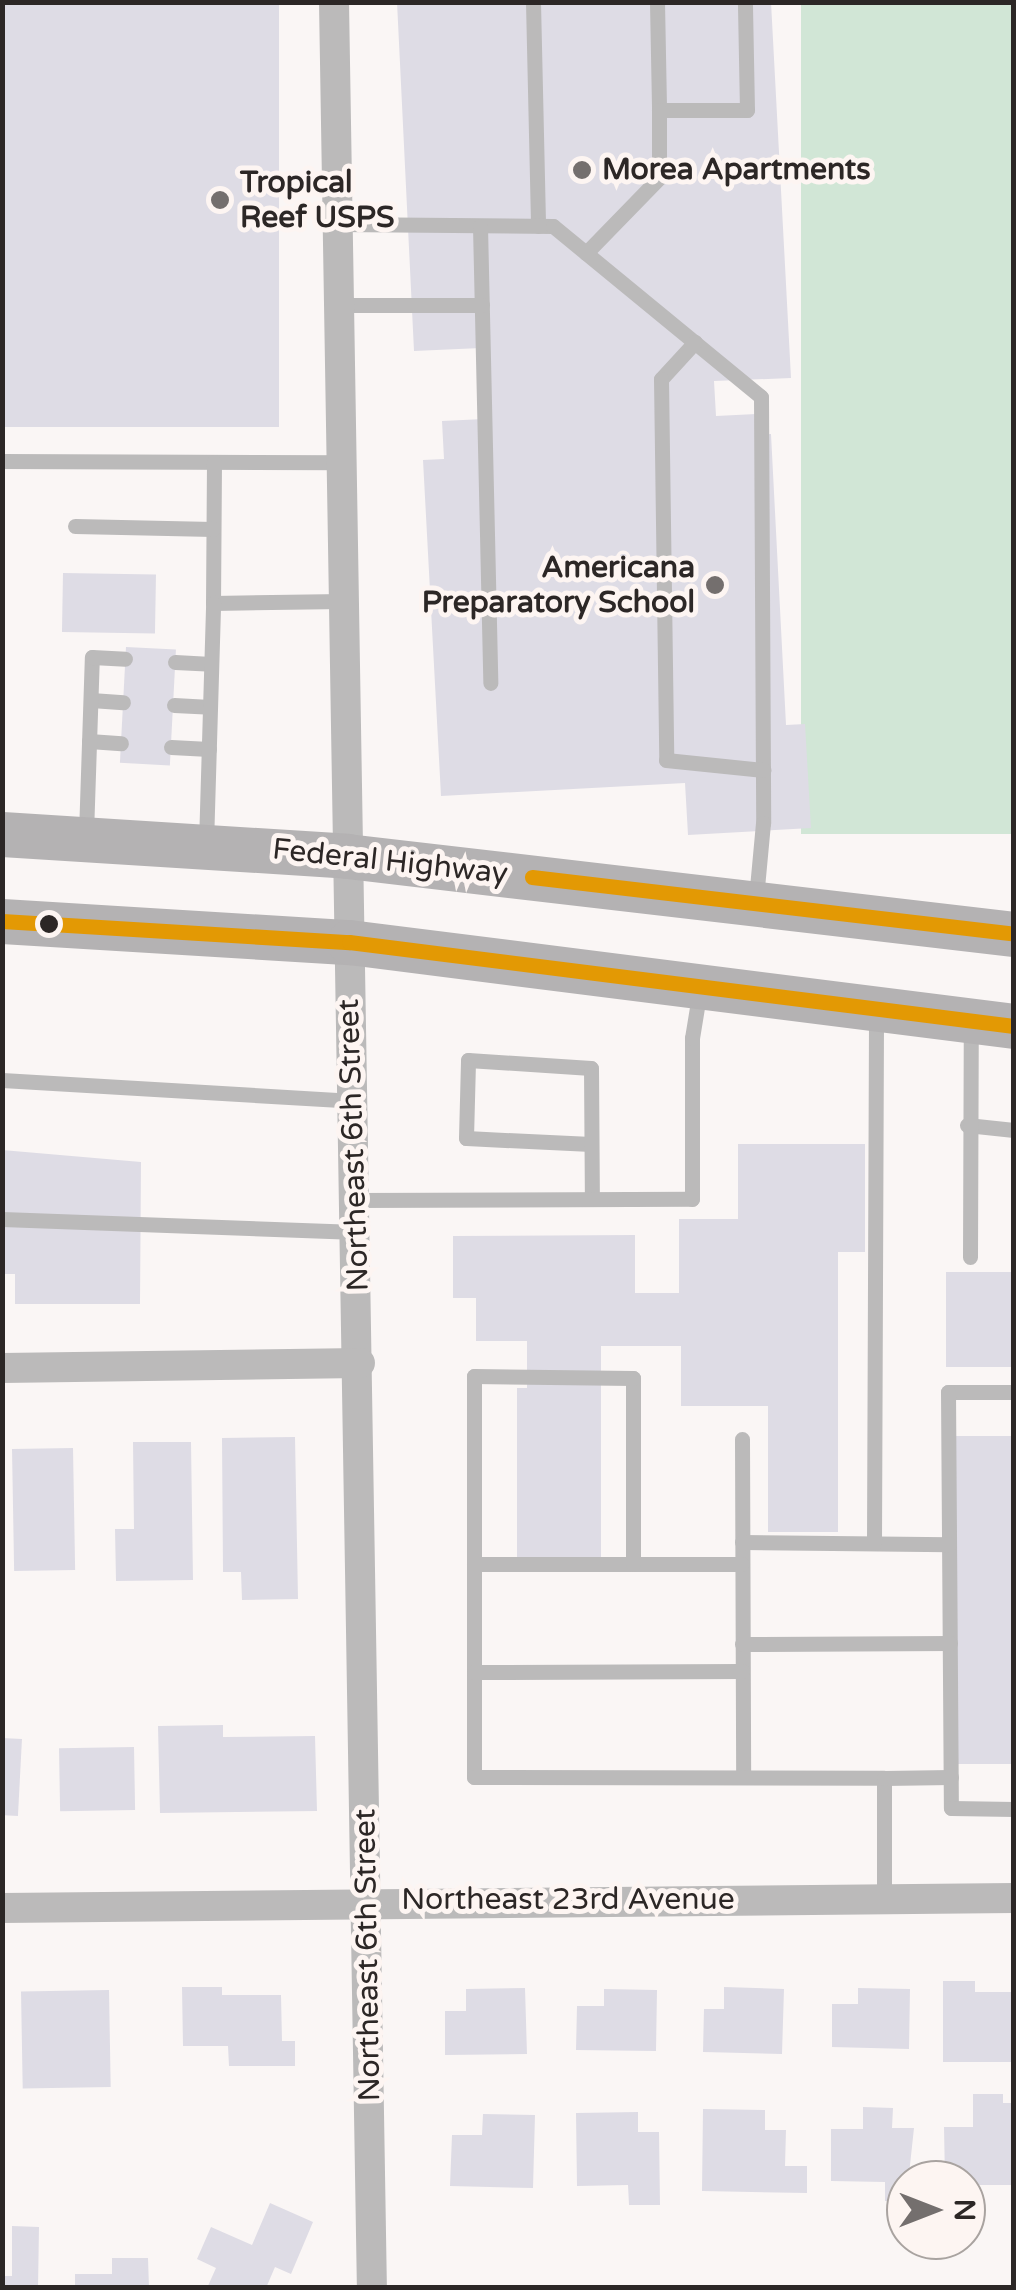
<!DOCTYPE html>
<style>
body{margin:0}
#map{position:relative;width:1016px;height:2290px;overflow:hidden;background:#faf6f5;font-family:"Varela Round",sans-serif}
div>[style]{position:absolute}
[style*='--x']{left:calc(var(--x)*1px);top:calc(var(--y)*1px);width:calc(var(--w)*1px);rotate:calc(var(--a)*1deg)}
.green>*{inset:0;background:#d1e6d6;transform-origin:0 0}
.building>*{inset:0;background:#dedce5;transform-origin:0 0}
.service>*{height:15px;margin:-7.5px;padding:0 7.5px;transform-origin:7.5px;border-radius:7.5px;background:#bbbaba}
.minor>*{height:30px;margin:-15px;padding:0 15px;transform-origin:15px;border-radius:15px;background:#bbbaba}
.primary>*{height:45px;margin:-22.5px;padding:0 22.5px;transform-origin:22.5px;border-radius:22.5px;background:#b4b2b3}
.bus-1>*{height:15px;margin:-7.5px;padding:0 7.5px;transform-origin:7.5px;border-radius:7.5px;background:#e39904}
.dots>*{width:28px;height:28px;translate:-50% -50%;box-sizing:border-box;border:5px solid #fdf5f2;border-radius:50%}
span{translate:-50% -50%;white-space:nowrap;text-align:center;line-height:1.15;-webkit-text-stroke:10px #fdf5f2;paint-order:stroke}
.poi-label{font-size:30px;color:#2c2726;font-weight:700}
.left{translate:0 -50%;text-align:left}
.right{translate:-100% -50%;text-align:right}
.street-label{font-size:30px;color:#2c2726}
.frame{position:absolute;inset:0;border:5px solid #2c2726;pointer-events:none}
.north{position:absolute;left:886px;top:2160px;width:100px;height:100px;box-sizing:border-box;background:#fdf5f2;border:2px solid #a9a3a0;border-radius:50%;rotate:90deg;font-size:28px;font-weight:700;line-height:40px;text-align:center;color:#2c2726}
.north::after{content:'';display:block;margin:auto;width:35px;height:45px;background:#746f6e;clip-path:polygon(50% 0,100% 100%,50% 72%,0 100%)}
</style>
<div id="map">
<div class="green">
<i style="left:801px;top:3px;width:212px;height:831px"></i>
</div>
<div class="building">
<i style="left:2px;top:2px;width:277px;height:425px"></i>
<i style="clip-path:polygon(397px 2px,771px 2px,791px 378px,714px 381px,716px 416px,756px 414px,756px 435px,771px 434px,786px 725px,805px 724px,811px 828px,688px 835px,685px 783px,441px 796px,423px 460px,444px 459px,442px 421px,484px 419px,481px 348px,414px 351px)"></i>
<i style="left:63px;top:573px;width:93px;height:59px;rotate:1deg"></i>
<i style="left:126px;top:647px;width:50px;height:116px;rotate:3deg"></i>
<i style="clip-path:polygon(738px 1144px,865px 1144px,865px 1252px,838px 1252px,838px 1532px,768px 1532px,768px 1406px,681px 1406px,681px 1346px,601px 1346px,601px 1568px,517px 1568px,517px 1388px,527px 1388px,527px 1341px,476px 1341px,476px 1298px,453px 1298px,453px 1236px,635px 1235px,635px 1293px,679px 1293px,679px 1219px,738px 1219px)"></i>
<i style="clip-path:polygon(2px 1150px,141px 1162px,140px 1304px,15px 1304px,15px 1274px,2px 1274px)"></i>
<i style="left:946px;top:1272px;width:68px;height:95px"></i>
<i style="left:1014px;top:1436px;width:328px;height:59px;rotate:90deg"></i>
<i style="clip-path:polygon(295px 1437px,298px 1599px,242px 1600px,241px 1572px,223px 1572px,222px 1438px)"></i>
<i style="clip-path:polygon(133px 1442px,191px 1442px,193px 1580px,116px 1581px,115px 1529px,134px 1529px)"></i>
<i style="left:73px;top:1448px;width:122px;height:61px;rotate:89deg"></i>
<i style="clip-path:polygon(223px 1725px,223px 1737px,315px 1736px,317px 1811px,160px 1813px,158px 1726px)"></i>
<i style="left:2px;top:1738px;width:20px;height:77px;rotate:3deg"></i>
<i style="left:134px;top:1747px;width:63px;height:75px;rotate:89deg"></i>
<i style="clip-path:polygon(943px 1981px,975px 1981px,975px 1992px,1014px 1992px,1014px 2062px,943px 2062px)"></i>
<i style="clip-path:polygon(182px 1987px,222px 1987px,222px 1995px,281px 1995px,282px 2041px,295px 2041px,295px 2066px,229px 2066px,228px 2046px,183px 2046px)"></i>
<i style="clip-path:polygon(724px 1987px,784px 1989px,782px 2054px,703px 2052px,704px 2009px,724px 2009px)"></i>
<i style="clip-path:polygon(525px 1988px,527px 2054px,445px 2055px,445px 2011px,466px 2011px,466px 1989px)"></i>
<i style="clip-path:polygon(858px 1988px,910px 1989px,909px 2049px,832px 2047px,832px 2004px,858px 2004px)"></i>
<i style="clip-path:polygon(604px 1989px,657px 1990px,656px 2051px,576px 2050px,577px 2006px,604px 2006px)"></i>
<i style="left:109px;top:1990px;width:97px;height:88px;rotate:89deg"></i>
<i style="clip-path:polygon(973px 2094px,1003px 2094px,1003px 2103px,1014px 2103px,1014px 2185px,975px 2185px,975px 2195px,966px 2195px,966px 2180px,945px 2180px,944px 2127px,973px 2127px)"></i>
<i style="clip-path:polygon(863px 2107px,893px 2108px,892px 2128px,914px 2128px,906px 2202px,885px 2201px,885px 2182px,831px 2181px,831px 2129px,863px 2129px)"></i>
<i style="clip-path:polygon(703px 2109px,765px 2110px,765px 2130px,786px 2130px,785px 2166px,807px 2166px,807px 2193px,702px 2191px)"></i>
<i style="clip-path:polygon(638px 2112px,638px 2132px,659px 2132px,660px 2205px,629px 2205px,628px 2185px,577px 2186px,576px 2113px)"></i>
<i style="clip-path:polygon(483px 2114px,535px 2115px,533px 2188px,450px 2186px,452px 2135px,482px 2135px)"></i>
<i style="clip-path:polygon(270px 2203px,313px 2222px,291px 2274px,275px 2267px,266px 2288px,207px 2288px,216px 2268px,197px 2259px,211px 2227px,252px 2245px)"></i>
<i style="clip-path:polygon(12px 2226px,39px 2227px,38px 2288px,2px 2288px,2px 2276px,12px 2276px)"></i>
<i style="clip-path:polygon(112px 2258px,148px 2258px,149px 2288px,75px 2288px,75px 2274px,112px 2274px)"></i>
</div>
<div class="service">
<i style="--x:533;--y:2;--w:224;--a:88.7"></i>
<i style="--x:657;--y:2;--w:108;--a:88.9"></i>
<i style="--x:659;--y:110;--w:88;--a:0"></i>
<i style="--x:747;--y:110;--w:108;--a:-91.1"></i>
<i style="--x:337;--y:224;--w:216;--a:0.5"></i>
<i style="--x:553;--y:226;--w:269;--a:39.4"></i>
<i style="--x:761;--y:397;--w:426;--a:89.7"></i>
<i style="--x:763;--y:823;--w:75;--a:95.3"></i>
<i style="--x:480;--y:226;--w:457;--a:88.7"></i>
<i style="--x:586;--y:253;--w:105;--a:-45.8"></i>
<i style="--x:659;--y:178;--w:68;--a:-90"></i>
<i style="--x:338;--y:305;--w:144;--a:0"></i>
<i style="--x:695;--y:342;--w:50;--a:132.6"></i>
<i style="--x:661;--y:379;--w:381;--a:89.2"></i>
<i style="--x:666;--y:760;--w:98;--a:5.9"></i>
<i style="--x:2;--y:461;--w:339;--a:0.2"></i>
<i style="--x:214;--y:462;--w:141;--a:90.4"></i>
<i style="--x:213;--y:603;--w:130;--a:-0.9"></i>
<i style="--x:75;--y:526;--w:138;--a:1.2"></i>
<i style="--x:175;--y:662;--w:36;--a:3"></i>
<i style="--x:91;--y:700;--w:32;--a:4"></i>
<i style="--x:174;--y:705;--w:36;--a:3"></i>
<i style="--x:89;--y:741;--w:32;--a:4"></i>
<i style="--x:171;--y:747;--w:38;--a:3"></i>
<i style="--x:86;--y:834;--w:177;--a:-88.1"></i>
<i style="--x:92;--y:657;--w:33;--a:3"></i>
<i style="--x:206;--y:844;--w:241;--a:-88.3"></i>
<i style="--x:2;--y:1080;--w:352;--a:3.4"></i>
<i style="--x:967;--y:1125;--w:47;--a:6.1"></i>
<i style="--x:591;--y:1144;--w:125;--a:-177.3"></i>
<i style="--x:466;--y:1138;--w:78;--a:-88.5"></i>
<i style="--x:468;--y:1060;--w:123;--a:3.7"></i>
<i style="--x:591;--y:1068;--w:131;--a:89.6"></i>
<i style="--x:356;--y:1200;--w:336;--a:-0.2"></i>
<i style="--x:692;--y:1199;--w:161;--a:-90"></i>
<i style="--x:692;--y:1038;--w:50;--a:-80.7"></i>
<i style="--x:2;--y:1219;--w:355;--a:2.1"></i>
<i style="--x:970;--y:1257;--w:232;--a:-89.8"></i>
<i style="--x:1014;--y:1392;--w:66;--a:180"></i>
<i style="--x:948;--y:1392;--w:416;--a:89.6"></i>
<i style="--x:951;--y:1808;--w:63;--a:0.9"></i>
<i style="--x:742;--y:1439;--w:338;--a:89.8"></i>
<i style="--x:742;--y:1542;--w:207;--a:0.6"></i>
<i style="--x:874;--y:1543;--w:531;--a:-89.78"></i>
<i style="--x:474;--y:1564;--w:268;--a:0"></i>
<i style="--x:633;--y:1564;--w:186;--a:-90"></i>
<i style="--x:633;--y:1378;--w:159;--a:-179.3"></i>
<i style="--x:474;--y:1376;--w:401;--a:90"></i>
<i style="--x:474;--y:1777;--w:410;--a:0.1"></i>
<i style="--x:742;--y:1644;--w:208;--a:-0.3"></i>
<i style="--x:474;--y:1672;--w:268;--a:-0.2"></i>
<i style="--x:884;--y:1899;--w:121;--a:-90"></i>
<i style="--x:884;--y:1778;--w:67;--a:-0.9"></i>
</div>
<div class="minor">
<i style="--x:334;--y:2;--w:2286;--a:89.05"></i>
<i style="--x:2;--y:1368;--w:358;--a:-0.8"></i>
<i style="--x:2;--y:1908;--w:1012;--a:-0.57"></i>
</div>
<div class="primary">
<i style="--x:2;--y:834;--w:346;--a:3.6"></i>
<i style="--x:347;--y:856;--w:672;--a:6.67"></i>
<i style="--x:2;--y:921;--w:348;--a:3.5"></i>
<i style="--x:349;--y:942;--w:670;--a:7.2"></i>
</div>
<div class="bus-1">
<i style="--x:532;--y:877;--w:485;--a:6.7"></i>
<i style="--x:2;--y:921;--w:348;--a:3.5"></i>
<i style="--x:349;--y:942;--w:670;--a:7.2"></i>
</div>
<div class="dots">
<i style="left:582px;top:170px;background:#746f6e"></i>
<i style="left:220px;top:200px;background:#746f6e"></i>
<i style="left:715px;top:585px;background:#746f6e"></i>
<i style="left:49px;top:924px;background:#2c2726"></i>
</div>
<div class="poi-label">
<span class="left" style="left:602px;top:170px">Morea Apartments</span>
<span class="left" style="left:240px;top:200px">Tropical<br>Reef USPS</span>
<span class="right" style="left:695px;top:585px">Americana<br>Preparatory School</span>
</div>
<div class="street-label">
<span style="left:390px;top:862px;rotate:6deg">Federal Highway</span>
<span style="left:354px;top:1145px;rotate:-92deg">Northeast 6th Street</span>
<span style="left:568px;top:1900px">Northeast 23rd Avenue</span>
<span style="left:368px;top:1955px;rotate:-91deg">Northeast 6th Street</span>
</div>
<div class="frame"></div>
<div class="north">N</div>
</div>
